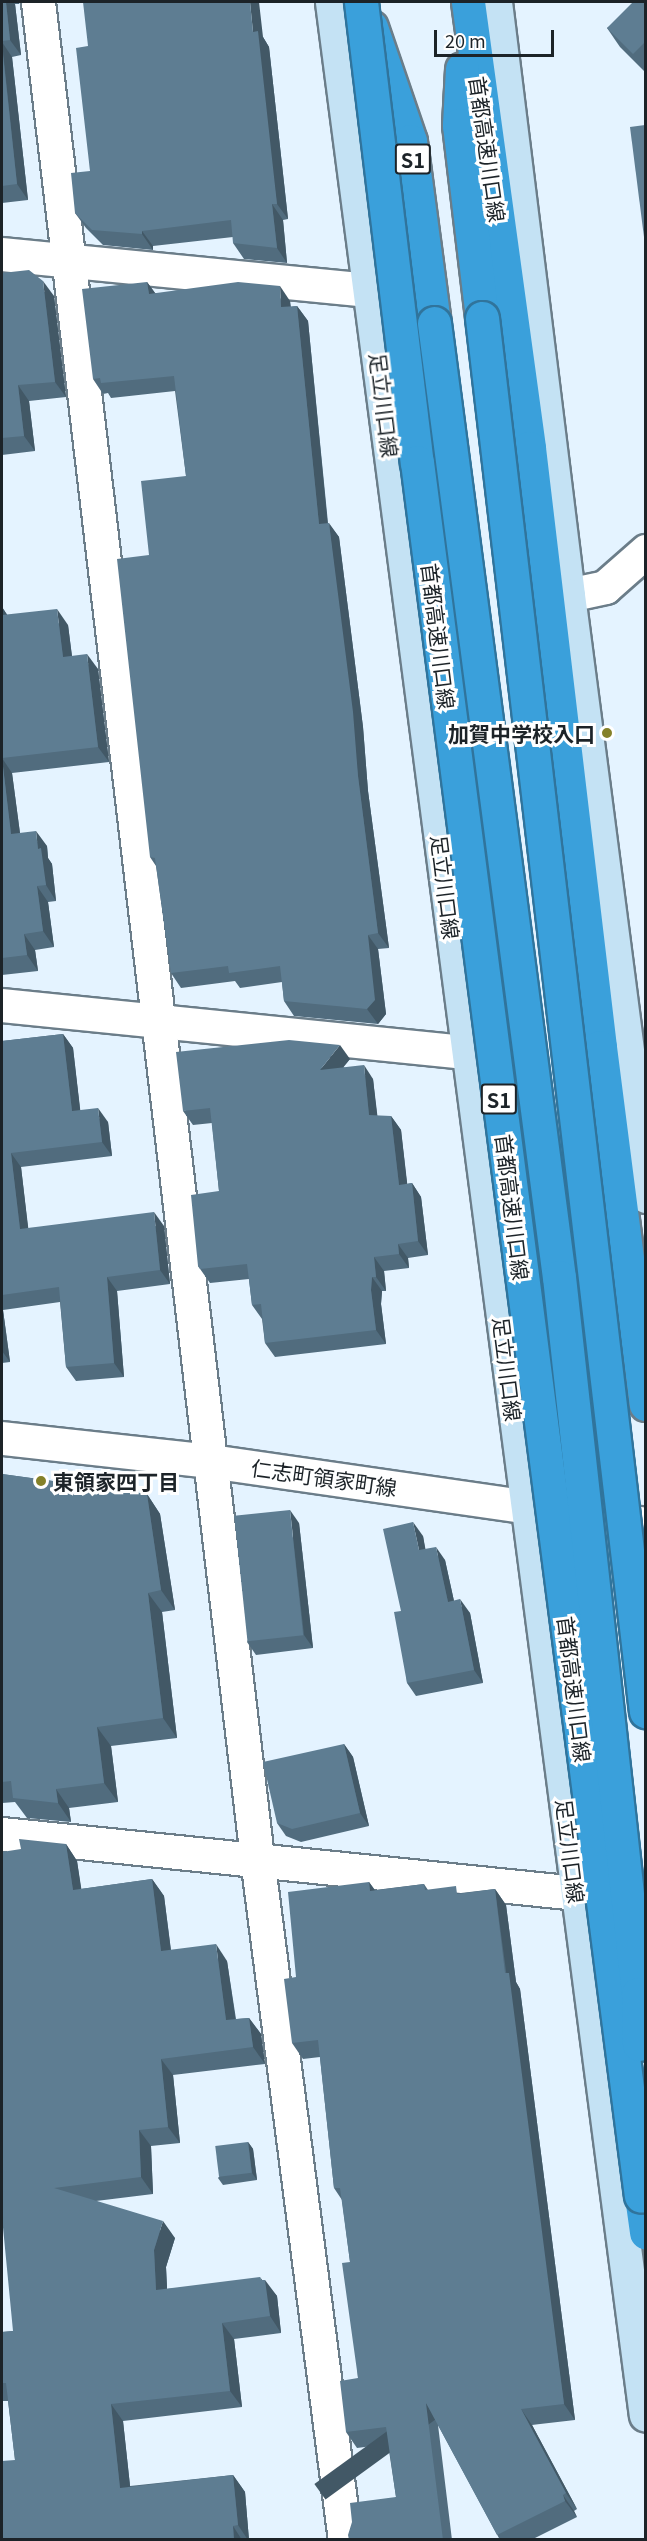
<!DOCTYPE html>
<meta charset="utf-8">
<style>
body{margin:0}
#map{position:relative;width:647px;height:2541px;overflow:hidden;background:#e4f3ff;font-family:Georgia,"Noto Sans JP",serif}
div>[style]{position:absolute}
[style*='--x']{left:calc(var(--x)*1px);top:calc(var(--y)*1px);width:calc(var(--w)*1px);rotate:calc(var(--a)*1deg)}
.roads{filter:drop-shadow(2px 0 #6b7d89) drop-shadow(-2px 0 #6b7d89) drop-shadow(0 2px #6b7d89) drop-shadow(0 -2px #6b7d89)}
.minor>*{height:33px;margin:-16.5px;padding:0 16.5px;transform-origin:16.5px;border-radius:16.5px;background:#fff}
.tertiary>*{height:33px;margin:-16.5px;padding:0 16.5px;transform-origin:16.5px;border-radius:16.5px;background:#fff}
.secondary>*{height:33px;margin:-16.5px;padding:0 16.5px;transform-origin:16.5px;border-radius:16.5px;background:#c4e2f4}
.motorway>*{height:33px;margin:-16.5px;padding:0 16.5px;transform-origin:16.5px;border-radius:16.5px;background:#3aa0db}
.bridges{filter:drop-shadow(2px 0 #30749c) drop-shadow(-2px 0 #30749c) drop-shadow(0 2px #30749c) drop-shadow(0 -2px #30749c)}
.motorway-bridge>*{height:33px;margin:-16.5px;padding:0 16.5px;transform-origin:16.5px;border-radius:16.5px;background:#3aa0db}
.wall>*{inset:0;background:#516c7e}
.shaded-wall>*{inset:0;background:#425866;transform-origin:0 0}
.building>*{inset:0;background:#5e7d92;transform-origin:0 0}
.dots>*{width:16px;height:16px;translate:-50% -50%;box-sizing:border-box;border:3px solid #fff;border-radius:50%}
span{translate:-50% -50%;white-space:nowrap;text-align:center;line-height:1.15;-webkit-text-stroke:6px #fff;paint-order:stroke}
.shield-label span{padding:2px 4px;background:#fff;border:2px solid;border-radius:4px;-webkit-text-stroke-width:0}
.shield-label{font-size:20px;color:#1c2328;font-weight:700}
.street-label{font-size:21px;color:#1c2328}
.poi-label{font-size:21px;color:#1c2328;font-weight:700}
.right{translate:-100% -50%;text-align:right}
.left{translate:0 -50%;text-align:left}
.frame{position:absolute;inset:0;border:3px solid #1c2328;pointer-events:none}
.scale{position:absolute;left:434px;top:30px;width:120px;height:27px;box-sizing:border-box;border:3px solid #1c2328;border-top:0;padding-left:8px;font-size:18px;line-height:21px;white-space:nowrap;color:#1c2328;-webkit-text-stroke:4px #fff;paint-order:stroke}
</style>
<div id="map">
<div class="roads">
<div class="minor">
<i style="--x:38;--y:2;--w:1869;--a:83.27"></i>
<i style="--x:257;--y:1858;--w:688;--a:82.65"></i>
<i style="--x:2;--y:254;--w:370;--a:5.6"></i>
<i style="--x:568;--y:595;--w:38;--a:-12"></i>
<i style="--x:605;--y:587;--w:55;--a:-41.3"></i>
<i style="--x:2;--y:1005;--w:467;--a:5.8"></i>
<i style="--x:2;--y:1834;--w:578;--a:5.86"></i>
</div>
<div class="tertiary">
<i style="--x:2;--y:1438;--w:209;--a:6.3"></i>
<i style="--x:210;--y:1461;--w:441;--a:8.2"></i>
</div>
<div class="secondary">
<i style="--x:332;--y:2;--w:2433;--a:82.59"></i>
<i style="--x:495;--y:2;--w:597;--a:82.98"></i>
<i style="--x:568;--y:595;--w:606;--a:82.61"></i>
</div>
<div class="motorway">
<i style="--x:468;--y:2;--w:450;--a:82.2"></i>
<i style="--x:529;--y:448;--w:603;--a:83.24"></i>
<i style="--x:600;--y:1047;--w:360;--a:82.7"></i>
<i style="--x:371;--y:27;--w:120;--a:71.1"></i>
<i style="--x:410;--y:141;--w:184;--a:82.5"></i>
<i style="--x:462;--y:69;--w:56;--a:93.1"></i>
<i style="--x:459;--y:125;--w:194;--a:83.2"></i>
<i style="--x:641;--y:2196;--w:37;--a:82"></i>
</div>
</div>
<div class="bridges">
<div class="motorway-bridge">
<i style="--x:361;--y:2;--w:463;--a:83.1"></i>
<i style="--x:417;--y:462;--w:1748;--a:82.64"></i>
<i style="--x:482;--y:318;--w:1403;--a:83.29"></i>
<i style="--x:434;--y:323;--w:962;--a:82.54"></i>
<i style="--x:559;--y:1277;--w:721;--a:83.71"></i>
<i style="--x:638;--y:1994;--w:50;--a:88.9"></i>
</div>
</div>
<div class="wall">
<i style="clip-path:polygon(2px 2px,20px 2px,19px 4px,15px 4px,21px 55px,12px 57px,28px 200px,2px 203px)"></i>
<i style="clip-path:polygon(645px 2px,645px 72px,620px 47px,607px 28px)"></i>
<i style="clip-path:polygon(263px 37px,269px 47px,288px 219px,283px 220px,287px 263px,244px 259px,233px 243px,233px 237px,153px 246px,153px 250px,103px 245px,86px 228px,75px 213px,90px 171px,88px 46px)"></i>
<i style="clip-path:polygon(2px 273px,54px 296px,66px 397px,29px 401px,35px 451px,2px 455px)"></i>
<i style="clip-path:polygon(147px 282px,155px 293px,290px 301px,291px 307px,297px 306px,308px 321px,328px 523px,339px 537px,363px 727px,368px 791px,389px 948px,378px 949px,386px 1014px,378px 1024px,294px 1016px,284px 1001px,282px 982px,240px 988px,235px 981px,181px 988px,171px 973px,156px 866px,150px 857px,149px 555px,186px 476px,175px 391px,111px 398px,108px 393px,103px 394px,93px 379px)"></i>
<i style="clip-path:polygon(2px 607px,7px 615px,68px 625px,72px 656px,98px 669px,109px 762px,12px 773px,20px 833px,47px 846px,48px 858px,52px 864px,56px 901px,48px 902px,54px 947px,35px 950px,38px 971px,2px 975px)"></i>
<i style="clip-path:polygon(63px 1034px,73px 1048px,80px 1110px,108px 1122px,112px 1156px,21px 1167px,28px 1228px,164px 1226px,170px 1284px,117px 1291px,124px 1377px,76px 1381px,66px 1367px,60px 1302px,3px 1310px,10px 1362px,2px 1363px,2px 1041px)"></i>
<i style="clip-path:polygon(350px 1059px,343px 1067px,373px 1079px,377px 1116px,391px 1116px,401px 1130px,407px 1184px,412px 1183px,421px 1197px,428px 1255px,408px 1258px,409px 1268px,384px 1271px,386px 1291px,382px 1291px,381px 1304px,386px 1344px,275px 1357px,265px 1343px,262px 1319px,252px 1305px,249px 1279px,210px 1283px,198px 1266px,219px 1191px,212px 1123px,193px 1125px,183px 1111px)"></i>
<i style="clip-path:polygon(2px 1474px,147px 1494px,160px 1514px,175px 1610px,162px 1612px,177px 1738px,111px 1746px,118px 1802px,69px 1808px,71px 1822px,27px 1818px,15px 1802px,2px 1803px)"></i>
<i style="clip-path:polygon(299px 1523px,313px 1648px,256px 1655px,247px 1642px)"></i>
<i style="clip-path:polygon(423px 1536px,425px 1549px,445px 1560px,454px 1601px,470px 1613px,483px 1683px,416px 1696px,407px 1683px,401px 1611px)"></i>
<i style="clip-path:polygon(344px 1744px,353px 1757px,369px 1826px,301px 1842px,286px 1836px,277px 1823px)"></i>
<i style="clip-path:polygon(66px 1844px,77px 1861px,81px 1889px,152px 1879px,164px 1896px,171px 1950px,227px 1961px,236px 2019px,249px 2018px,261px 2034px,265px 2064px,173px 2075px,180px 2143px,151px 2146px,153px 2194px,96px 2201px,175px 2238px,166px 2267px,167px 2289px,263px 2280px,277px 2296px,281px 2333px,234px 2339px,242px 2407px,123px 2421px,130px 2486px,233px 2475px,245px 2492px,249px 2540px,2px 2540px,15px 2460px,8px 2401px,2px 2401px,2px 2332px,13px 2331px)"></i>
<i style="clip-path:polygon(369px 1882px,375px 1890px,424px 1884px,428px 1890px,461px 1893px,495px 1889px,506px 1905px,516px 1982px,520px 1989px,575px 2420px,532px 2425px,577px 2509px,574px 2511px,577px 2517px,531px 2540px,500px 2540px,438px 2425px,452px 2540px,349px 2540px,396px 2497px,388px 2444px,357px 2448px,346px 2432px,358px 2378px,350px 2262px,342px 2200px,334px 2188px,320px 2057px,303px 2059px,292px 2043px,296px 1977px)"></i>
<i style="clip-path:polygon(248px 2142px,253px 2149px,257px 2180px,223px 2185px,218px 2178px)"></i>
</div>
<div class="shaded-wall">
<i style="clip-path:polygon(6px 2px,13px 2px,15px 4px,21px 55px,10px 40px)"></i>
<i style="clip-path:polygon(250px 2px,259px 2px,263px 37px,269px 47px,288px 219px,277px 204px,253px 32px)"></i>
<i style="clip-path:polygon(2px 42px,12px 57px,28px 200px,17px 184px)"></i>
<i style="clip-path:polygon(272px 204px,283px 220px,287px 263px,277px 248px)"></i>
<i style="clip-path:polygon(142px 231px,153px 246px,153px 250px,142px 234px)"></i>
<i style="clip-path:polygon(43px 281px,54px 296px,66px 397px,55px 382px)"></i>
<i style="clip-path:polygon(147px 282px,158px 297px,149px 294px)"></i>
<i style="clip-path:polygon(280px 286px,290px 301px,291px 322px,281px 307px)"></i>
<i style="clip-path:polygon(297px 306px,308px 321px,329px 538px,319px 524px)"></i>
<i style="clip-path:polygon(18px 385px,29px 401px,35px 451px,24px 436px)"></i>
<i style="clip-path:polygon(329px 523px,339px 537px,363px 727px,368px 791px,389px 948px,378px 933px,358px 776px)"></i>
<i style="clip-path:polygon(2px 607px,8px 616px,2px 619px)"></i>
<i style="clip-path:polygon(57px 609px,68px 625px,74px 673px,63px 657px)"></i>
<i style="clip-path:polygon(87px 654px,98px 669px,109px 762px,98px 747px)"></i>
<i style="clip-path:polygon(2px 758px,12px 773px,22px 849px,11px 834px)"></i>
<i style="clip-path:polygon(36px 831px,47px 846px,48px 858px,52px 864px,56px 901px,46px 885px,38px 849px)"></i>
<i style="clip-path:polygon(37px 886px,48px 902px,54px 947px,43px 931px)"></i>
<i style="clip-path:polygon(24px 934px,35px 950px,38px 971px,27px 955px)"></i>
<i style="clip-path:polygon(368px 935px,378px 949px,386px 1014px,378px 1024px,367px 1009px)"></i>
<i style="clip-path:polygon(63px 1034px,73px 1048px,82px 1125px,72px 1111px)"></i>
<i style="clip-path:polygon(340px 1045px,350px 1059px,330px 1084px,320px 1070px)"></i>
<i style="clip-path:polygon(364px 1065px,373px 1079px,379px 1129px,369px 1115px)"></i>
<i style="clip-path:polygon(98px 1108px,108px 1122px,112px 1156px,102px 1142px)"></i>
<i style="clip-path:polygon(391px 1116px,401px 1130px,409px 1199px,399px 1185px)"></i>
<i style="clip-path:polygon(11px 1153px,21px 1167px,30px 1243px,20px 1229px)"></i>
<i style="clip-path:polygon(412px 1183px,421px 1197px,428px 1255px,418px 1241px)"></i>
<i style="clip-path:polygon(154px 1212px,164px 1226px,170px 1284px,160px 1270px)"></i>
<i style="clip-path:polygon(398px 1244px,408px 1258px,409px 1268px,399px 1254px)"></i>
<i style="clip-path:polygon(374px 1257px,384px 1271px,386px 1291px,376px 1277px)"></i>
<i style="clip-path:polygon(107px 1277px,117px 1291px,124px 1377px,114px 1363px)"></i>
<i style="clip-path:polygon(372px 1277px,382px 1291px,381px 1304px,386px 1344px,376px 1330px,371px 1290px)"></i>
<i style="clip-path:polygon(2px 1307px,3px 1310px,10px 1362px,2px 1351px)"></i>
<i style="clip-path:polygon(147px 1494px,160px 1514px,175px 1610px,161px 1590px)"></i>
<i style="clip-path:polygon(290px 1510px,299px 1523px,313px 1648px,304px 1635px)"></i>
<i style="clip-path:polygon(413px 1522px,423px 1536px,428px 1563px,419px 1550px)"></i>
<i style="clip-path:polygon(436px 1547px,445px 1560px,457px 1615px,448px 1602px)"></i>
<i style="clip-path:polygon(148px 1593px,162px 1612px,177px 1738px,163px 1718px)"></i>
<i style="clip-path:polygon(460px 1599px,470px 1613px,483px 1683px,474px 1670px)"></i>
<i style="clip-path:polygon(97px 1727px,111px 1746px,118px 1802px,104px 1783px)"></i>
<i style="clip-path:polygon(344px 1744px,353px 1757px,369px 1826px,360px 1813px)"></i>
<i style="clip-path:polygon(56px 1789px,69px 1808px,71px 1822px,58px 1803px)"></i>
<i style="clip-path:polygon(66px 1844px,77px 1861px,84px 1906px,73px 1890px)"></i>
<i style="clip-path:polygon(152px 1879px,164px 1896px,173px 1968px,161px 1951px)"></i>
<i style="clip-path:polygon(369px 1882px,380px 1898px,370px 1891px)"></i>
<i style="clip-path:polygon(495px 1889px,506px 1905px,516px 1982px,520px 1989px,575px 2420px,564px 2404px)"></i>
<i style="clip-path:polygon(216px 1944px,227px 1961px,238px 2037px,226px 2020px)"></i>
<i style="clip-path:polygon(249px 2018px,261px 2034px,265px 2064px,253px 2047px)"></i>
<i style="clip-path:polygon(161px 2059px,173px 2075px,180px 2143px,168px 2127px)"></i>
<i style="clip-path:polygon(139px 2130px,151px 2146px,153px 2194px,141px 2177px)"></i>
<i style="clip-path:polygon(248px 2142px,253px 2149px,257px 2180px,252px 2173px)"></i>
<i style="clip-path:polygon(163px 2221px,175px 2238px,166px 2267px,168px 2307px,156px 2290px,154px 2250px)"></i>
<i style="clip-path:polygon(260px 2277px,265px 2284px,265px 2280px,277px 2296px,281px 2333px,270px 2316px)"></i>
<i style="clip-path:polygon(222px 2323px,234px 2339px,242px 2407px,230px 2391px)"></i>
<i style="left:426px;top:2403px;width:19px;height:138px;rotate:54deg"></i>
<i style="clip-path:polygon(111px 2404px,123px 2421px,132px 2504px,120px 2488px)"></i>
<i style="clip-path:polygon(521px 2409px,532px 2425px,577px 2509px,566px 2493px)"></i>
<i style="clip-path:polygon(233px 2475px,245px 2492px,249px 2540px,248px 2540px,238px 2525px)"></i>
<i style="clip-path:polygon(563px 2495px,574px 2511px,577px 2517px,565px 2501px)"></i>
<i style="clip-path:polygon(233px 2526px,242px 2540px,234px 2540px)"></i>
</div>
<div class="building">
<i style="clip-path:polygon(2px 2px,6px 2px,10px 40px,2px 41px)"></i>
<i style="clip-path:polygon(83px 2px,250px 2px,253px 32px,258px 31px,277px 204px,272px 204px,277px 248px,233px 243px,231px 220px,142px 231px,142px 234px,92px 230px,75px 213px,71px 173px,90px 171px,76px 48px,88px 46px)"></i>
<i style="clip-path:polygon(633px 2px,645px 2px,645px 43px,645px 42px,633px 54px,607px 28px)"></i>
<i style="clip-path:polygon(2px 46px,17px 184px,2px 186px)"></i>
<i style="clip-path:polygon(645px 125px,645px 245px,630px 127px)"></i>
<i style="clip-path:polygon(29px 270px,43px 281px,55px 382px,18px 385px,24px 436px,2px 438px,2px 273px)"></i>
<i style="clip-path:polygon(147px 282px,149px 294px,238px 282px,280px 286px,281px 307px,297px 306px,319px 524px,329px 523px,353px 712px,358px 776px,378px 933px,368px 935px,375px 1000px,367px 1009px,284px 1001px,280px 966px,229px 973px,228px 966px,171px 973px,155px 858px,150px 857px,117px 559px,149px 555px,141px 481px,186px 476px,174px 376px,101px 383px,100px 378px,93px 379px,82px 289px)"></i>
<i style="clip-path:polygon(57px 609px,63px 657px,87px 654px,98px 747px,2px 758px,11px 834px,36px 831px,38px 849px,41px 848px,46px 885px,37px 886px,43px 931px,24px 934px,27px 955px,2px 958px,2px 615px)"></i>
<i style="clip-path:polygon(63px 1034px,72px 1111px,98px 1108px,102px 1142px,11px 1153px,20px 1229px,154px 1212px,160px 1270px,107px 1277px,114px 1363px,66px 1367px,59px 1287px,2px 1295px,2px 1041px)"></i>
<i style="clip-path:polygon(289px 1040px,340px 1045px,320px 1070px,364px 1065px,369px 1115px,391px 1116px,399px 1185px,412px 1183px,418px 1241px,398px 1244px,399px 1254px,374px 1257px,376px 1277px,372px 1277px,371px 1290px,376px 1330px,265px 1343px,261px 1304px,252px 1305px,247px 1264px,200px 1269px,198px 1266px,191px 1195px,219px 1191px,210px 1108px,183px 1111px,176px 1052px)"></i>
<i style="clip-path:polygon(2px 1474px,147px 1494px,161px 1590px,148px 1593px,163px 1718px,97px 1727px,104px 1783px,56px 1789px,58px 1803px,13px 1798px,11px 1781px,2px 1782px)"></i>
<i style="left:290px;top:1510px;width:126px;height:56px;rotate:84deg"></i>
<i style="clip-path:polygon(413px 1522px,419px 1550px,436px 1547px,448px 1602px,460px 1599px,474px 1670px,407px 1683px,394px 1612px,401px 1611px,383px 1529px)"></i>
<i style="clip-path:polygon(344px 1744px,360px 1813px,292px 1829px,277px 1823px,263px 1762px)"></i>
<i style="clip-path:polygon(19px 1839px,66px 1844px,73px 1890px,152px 1879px,161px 1951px,216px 1944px,226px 2020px,249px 2018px,253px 2047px,161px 2059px,168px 2127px,139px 2130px,141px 2177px,54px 2188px,163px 2221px,154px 2250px,156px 2290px,260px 2277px,261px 2280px,265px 2280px,270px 2316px,222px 2323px,230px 2391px,111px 2404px,120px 2488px,233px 2475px,238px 2525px,233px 2526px,234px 2540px,2px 2540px,2px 2461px,15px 2460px,6px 2383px,2px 2383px,2px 2332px,13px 2331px,2px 2217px,2px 1852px,21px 1849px)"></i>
<i style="clip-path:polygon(369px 1882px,370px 1891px,424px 1884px,425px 1890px,456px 1886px,457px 1894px,495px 1889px,505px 1973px,509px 1973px,564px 2404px,521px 2409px,566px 2493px,563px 2495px,565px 2501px,497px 2535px,426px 2403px,443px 2540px,349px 2540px,348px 2535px,352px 2522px,350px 2503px,396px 2497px,386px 2427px,346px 2432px,340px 2381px,358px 2378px,342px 2263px,350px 2262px,340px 2188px,334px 2188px,318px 2040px,292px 2043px,284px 1979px,296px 1977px,288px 1892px)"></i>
<i style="left:248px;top:2142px;width:31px;height:33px;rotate:83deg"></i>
</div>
<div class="dots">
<i style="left:607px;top:733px;background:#848129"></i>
<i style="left:41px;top:1481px;background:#848129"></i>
</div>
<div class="shield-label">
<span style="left:413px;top:159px">S1</span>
<span style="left:499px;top:1099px">S1</span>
</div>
<div class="street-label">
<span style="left:488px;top:149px;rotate:82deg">首都高速川口線</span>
<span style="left:385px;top:405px;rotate:83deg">足立川口線</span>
<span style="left:439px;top:636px;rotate:83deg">首都高速川口線</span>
<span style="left:446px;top:887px;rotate:83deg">足立川口線</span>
<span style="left:513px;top:1207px;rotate:83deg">首都高速川口線</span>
<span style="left:508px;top:1369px;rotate:83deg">足立川口線</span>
<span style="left:324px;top:1477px;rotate:8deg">仁志町領家町線</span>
<span style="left:575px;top:1689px;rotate:83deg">首都高速川口線</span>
<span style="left:571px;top:1851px;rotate:83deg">足立川口線</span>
</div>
<div class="poi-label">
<span class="right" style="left:595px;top:733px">加賀中学校入口</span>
<span class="left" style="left:53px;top:1481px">東領家四丁目</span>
</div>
<div class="frame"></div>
<div class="scale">20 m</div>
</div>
